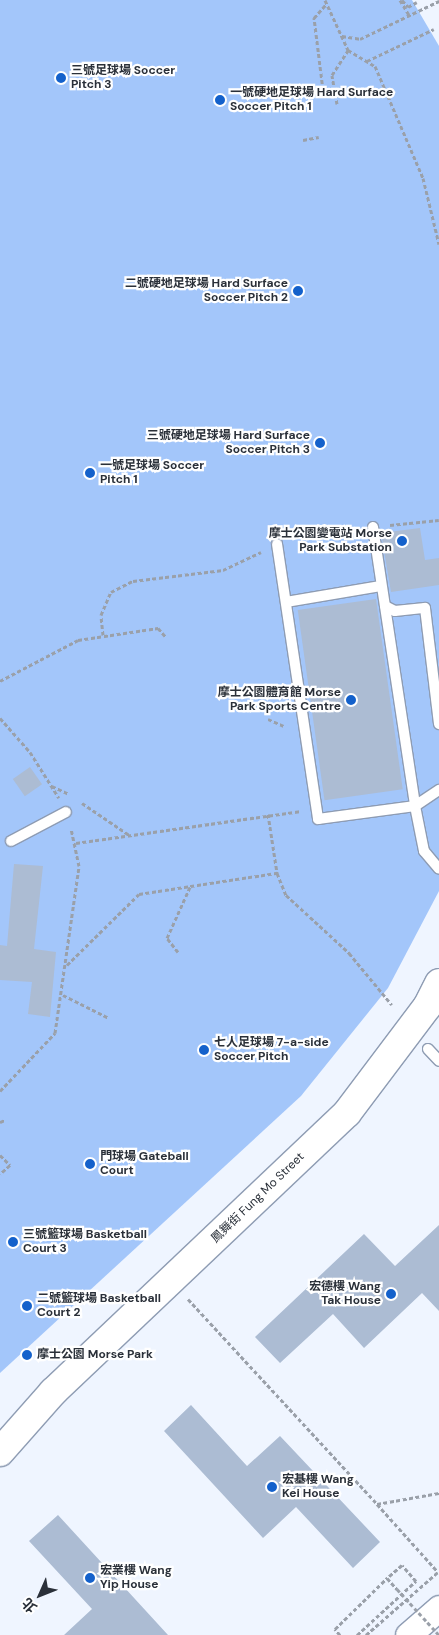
<!DOCTYPE html>
<meta charset="utf-8">
<style>
body{margin:0}
#map{position:relative;width:439px;height:1635px;overflow:hidden;background:#eff5ff;font-family:"DM Sans","Noto Sans TC",sans-serif}
div>[style]{position:absolute}
[style*='--x']{left:calc(var(--x)*1px);top:calc(var(--y)*1px);width:calc(var(--w)*1px);rotate:calc(var(--a)*1deg)}
.green>*{inset:0;background:#a3c6fa}
.building>*{inset:0;background:#acbcd3;transform-origin:0 0}
.path>*{height:3px;margin-top:-1.5px;transform-origin:0;background:repeating-linear-gradient(90deg,#9aa0a9 0 4px,transparent 0 6.5px)}
.roads{filter:drop-shadow(1px 0 #8e9cb3) drop-shadow(-1px 0 #8e9cb3) drop-shadow(0 1px #8e9cb3) drop-shadow(0 -1px #8e9cb3)}
.service>*{height:10px;margin:-5px;padding:0 5px;transform-origin:5px;border-radius:5px;background:#fff}
.tertiary>*{height:25px;margin:-12.5px;padding:0 12.5px;transform-origin:12.5px;border-radius:12.5px;background:#fff}
.secondary>*{height:28px;margin:-14px;padding:0 14px;transform-origin:14px;border-radius:14px;background:#fff}
.path-bridge>*{height:3px;margin-top:-1.5px;transform-origin:0;background:repeating-linear-gradient(90deg,#9aa0a9 0 4px,transparent 0 6.5px)}
.dots>*{width:14px;height:14px;translate:-50% -50%;box-sizing:border-box;border:2px solid #fff;border-radius:50%}
span{translate:-50% -50%;white-space:nowrap;text-align:center;line-height:1.15;-webkit-text-stroke:4.5px #fff;paint-order:stroke}
.poi-label{font-size:12px;color:#2a3039;font-weight:700}
.left{translate:0 -50%;text-align:left}
.right{translate:-100% -50%;text-align:right}
.street-label{font-size:12px;color:#2a3039}
.north{position:absolute;left:15px;top:1570px;width:50px;height:50px;-webkit-text-stroke:4px #fff;paint-order:stroke;rotate:226deg;font-size:14px;font-weight:700;line-height:20px;text-align:center;color:#2a3039}
.north::after{content:'';display:block;margin:auto;width:18px;height:22px;background:#2a3039;clip-path:polygon(50% 0,100% 100%,50% 72%,0 100%)}
</style>
<div id="map">
<div class="green">
<i style="clip-path:polygon(0 0,412px 0,439px 46px,439px 891px,388px 988px,301px 1096px,0 1373px)"></i>
</div>
<div class="building">
<i style="clip-path:polygon(420px 528px,425px 560px,439px 558px,439px 585px,391px 592px,381px 533px)"></i>
<i style="left:376px;top:599px;width:192px;height:79px;rotate:82deg"></i>
<i style="left:30px;top:767px;width:21px;height:21px;rotate:55deg"></i>
<i style="clip-path:polygon(14px 864px,43px 866px,34px 949px,56px 952px,50px 1017px,28px 1014px,32px 982px,0 980px,0 945px,7px 946px)"></i>
<i style="clip-path:polygon(439px 1225px,439px 1311px,422px 1293px,364px 1348px,333px 1314px,280px 1363px,255px 1337px,364px 1234px,395px 1266px)"></i>
<i style="clip-path:polygon(191px 1405px,247px 1466px,280px 1436px,380px 1542px,353px 1568px,296px 1507px,263px 1538px,164px 1431px)"></i>
<i style="clip-path:polygon(58px 1515px,168px 1635px,64px 1635px,92px 1609px,29px 1541px)"></i>
</div>
<div class="path">
<i style="--x:325;--y:0;--w:55;--a:65.3"></i>
<i style="--x:348;--y:50;--w:31;--a:31"></i>
<i style="--x:375;--y:66;--w:122;--a:66.8"></i>
<i style="--x:423;--y:178;--w:68;--a:76.4"></i>
<i style="--x:400;--y:0;--w:17;--a:59"></i>
<i style="--x:402;--y:0;--w:9;--a:49"></i>
<i style="--x:408;--y:7;--w:10;--a:-29"></i>
<i style="--x:342;--y:36;--w:18;--a:9"></i>
<i style="--x:360;--y:39;--w:88;--a:-25.7"></i>
<i style="--x:367;--y:61;--w:74;--a:-25.5"></i>
<i style="--x:296;--y:94;--w:27;--a:-8"></i>
<i style="--x:323;--y:90;--w:73;--a:-97.1"></i>
<i style="--x:314;--y:18;--w:18;--a:-49"></i>
<i style="--x:337;--y:104;--w:29;--a:-100"></i>
<i style="--x:332;--y:75;--w:30;--a:-57"></i>
<i style="--x:303;--y:140;--w:16;--a:-11"></i>
<i style="--x:390;--y:525;--w:49;--a:-5.8"></i>
<i style="--x:103;--y:635;--w:20;--a:-96"></i>
<i style="--x:101;--y:615;--w:25;--a:-67"></i>
<i style="--x:111;--y:592;--w:25;--a:-27"></i>
<i style="--x:133;--y:581;--w:91;--a:-7"></i>
<i style="--x:223;--y:570;--w:42;--a:-25.3"></i>
<i style="--x:0;--y:681;--w:88;--a:-27.7"></i>
<i style="--x:78;--y:640;--w:81;--a:-8.5"></i>
<i style="--x:158;--y:628;--w:11;--a:49"></i>
<i style="--x:0;--y:718;--w:45;--a:48.6"></i>
<i style="--x:30;--y:752;--w:54;--a:57.8"></i>
<i style="--x:268;--y:719;--w:17;--a:24"></i>
<i style="--x:52;--y:786;--w:19;--a:25"></i>
<i style="--x:82;--y:803;--w:57;--a:34.2"></i>
<i style="--x:268;--y:814;--w:60;--a:81.3"></i>
<i style="--x:277;--y:873;--w:24;--a:68"></i>
<i style="--x:286;--y:895;--w:86;--a:42.6"></i>
<i style="--x:349;--y:953;--w:67;--a:50.4"></i>
<i style="--x:76;--y:843;--w:226;--a:-8.1"></i>
<i style="--x:178;--y:952;--w:18;--a:-128"></i>
<i style="--x:167;--y:938;--w:56;--a:-65.7"></i>
<i style="--x:67;--y:965;--w:101;--a:-44.6"></i>
<i style="--x:139;--y:894;--w:140;--a:-8.7"></i>
<i style="--x:63;--y:995;--w:51;--a:26.6"></i>
<i style="--x:0;--y:1091;--w:80;--a:-46.5"></i>
<i style="--x:55;--y:1033;--w:169;--a:-81.8"></i>
<i style="--x:79;--y:866;--w:38;--a:-102"></i>
<i style="--x:0;--y:1122;--w:5;--a:-22"></i>
<i style="--x:0;--y:1155;--w:14;--a:45"></i>
<i style="--x:10;--y:1165;--w:13;--a:138"></i>
<i style="--x:188;--y:1299;--w:279;--a:47.3"></i>
<i style="--x:377;--y:1504;--w:63;--a:-10.1"></i>
<i style="--x:377;--y:1504;--w:91;--a:48.1"></i>
<i style="--x:340;--y:1635;--w:8;--a:-130"></i>
<i style="--x:335;--y:1629;--w:73;--a:-44.4"></i>
<i style="--x:387;--y:1578;--w:15;--a:48"></i>
<i style="--x:357;--y:1635;--w:80;--a:-42.5"></i>
<i style="--x:416;--y:1581;--w:21;--a:-131"></i>
<i style="--x:402;--y:1565;--w:20;--a:139"></i>
<i style="--x:366;--y:1635;--w:97;--a:-41.2"></i>
</div>
<div class="roads">
<div class="service">
<i style="--x:373;--y:527;--w:282;--a:81.4"></i>
<i style="--x:415;--y:806;--w:46;--a:78.7"></i>
<i style="--x:424;--y:851;--w:23;--a:50"></i>
<i style="--x:277;--y:544;--w:278;--a:81.5"></i>
<i style="--x:318;--y:819;--w:98;--a:-7.6"></i>
<i style="--x:415;--y:806;--w:29;--a:-34"></i>
<i style="--x:286;--y:602;--w:96;--a:-9.6"></i>
<i style="--x:385;--y:606;--w:11;--a:27"></i>
<i style="--x:395;--y:611;--w:30;--a:-6"></i>
<i style="--x:425;--y:608;--w:117;--a:83.1"></i>
<i style="--x:11;--y:841;--w:62;--a:-27.8"></i>
<i style="--x:428;--y:1049;--w:16;--a:47"></i>
</div>
<div class="tertiary">
<i style="--x:408;--y:1635;--w:41;--a:-41.1"></i>
</div>
<div class="secondary">
<i style="--x:0;--y:1452;--w:80;--a:-48.5"></i>
<i style="--x:53;--y:1392;--w:405;--a:-43.5"></i>
<i style="--x:347;--y:1113;--w:133;--a:-53"></i>
<i style="--x:427;--y:1007;--w:27;--a:-63"></i>
</div>
</div>
<div class="path-bridge">
<i style="--x:397;--y:1589;--w:62;--a:47.6"></i>
</div>
<div class="dots">
<i style="left:61px;top:78px;background:#1461cb"></i>
<i style="left:220px;top:100px;background:#1461cb"></i>
<i style="left:298px;top:291px;background:#1461cb"></i>
<i style="left:320px;top:443px;background:#1461cb"></i>
<i style="left:90px;top:473px;background:#1461cb"></i>
<i style="left:402px;top:541px;background:#1461cb"></i>
<i style="left:351px;top:700px;background:#1461cb"></i>
<i style="left:204px;top:1050px;background:#1461cb"></i>
<i style="left:90px;top:1164px;background:#1461cb"></i>
<i style="left:13px;top:1242px;background:#1461cb"></i>
<i style="left:391px;top:1294px;background:#1461cb"></i>
<i style="left:27px;top:1306px;background:#1461cb"></i>
<i style="left:27px;top:1355px;background:#1461cb"></i>
<i style="left:272px;top:1487px;background:#1461cb"></i>
<i style="left:90px;top:1578px;background:#1461cb"></i>
</div>
<div class="poi-label">
<span class="left" style="left:71px;top:78px">三號足球場 Soccer<br>Pitch 3</span>
<span class="left" style="left:230px;top:100px">一號硬地足球場 Hard Surface<br>Soccer Pitch 1</span>
<span class="right" style="left:288px;top:291px">二號硬地足球場 Hard Surface<br>Soccer Pitch 2</span>
<span class="right" style="left:310px;top:443px">三號硬地足球場 Hard Surface<br>Soccer Pitch 3</span>
<span class="left" style="left:100px;top:473px">一號足球場 Soccer<br>Pitch 1</span>
<span class="right" style="left:392px;top:541px">摩士公園變電站 Morse<br>Park Substation</span>
<span class="right" style="left:341px;top:700px">摩士公園體育館 Morse<br>Park Sports Centre</span>
<span class="left" style="left:214px;top:1050px">七人足球場 7-a-side<br>Soccer Pitch</span>
<span class="left" style="left:100px;top:1164px">門球場 Gateball<br>Court</span>
<span class="left" style="left:23px;top:1242px">三號籃球場 Basketball<br>Court 3</span>
<span class="right" style="left:381px;top:1294px">宏德樓 Wang<br>Tak House</span>
<span class="left" style="left:37px;top:1306px">二號籃球場 Basketball<br>Court 2</span>
<span class="left" style="left:37px;top:1355px">摩士公園 Morse Park</span>
<span class="left" style="left:282px;top:1487px">宏基樓 Wang<br>Kei House</span>
<span class="left" style="left:100px;top:1578px">宏業樓 Wang<br>Yip House</span>
</div>
<div class="street-label">
<span style="left:258px;top:1198px;rotate:-44deg">鳳舞街 Fung Mo Street</span>
</div>
<div class="north">北</div>
</div>
